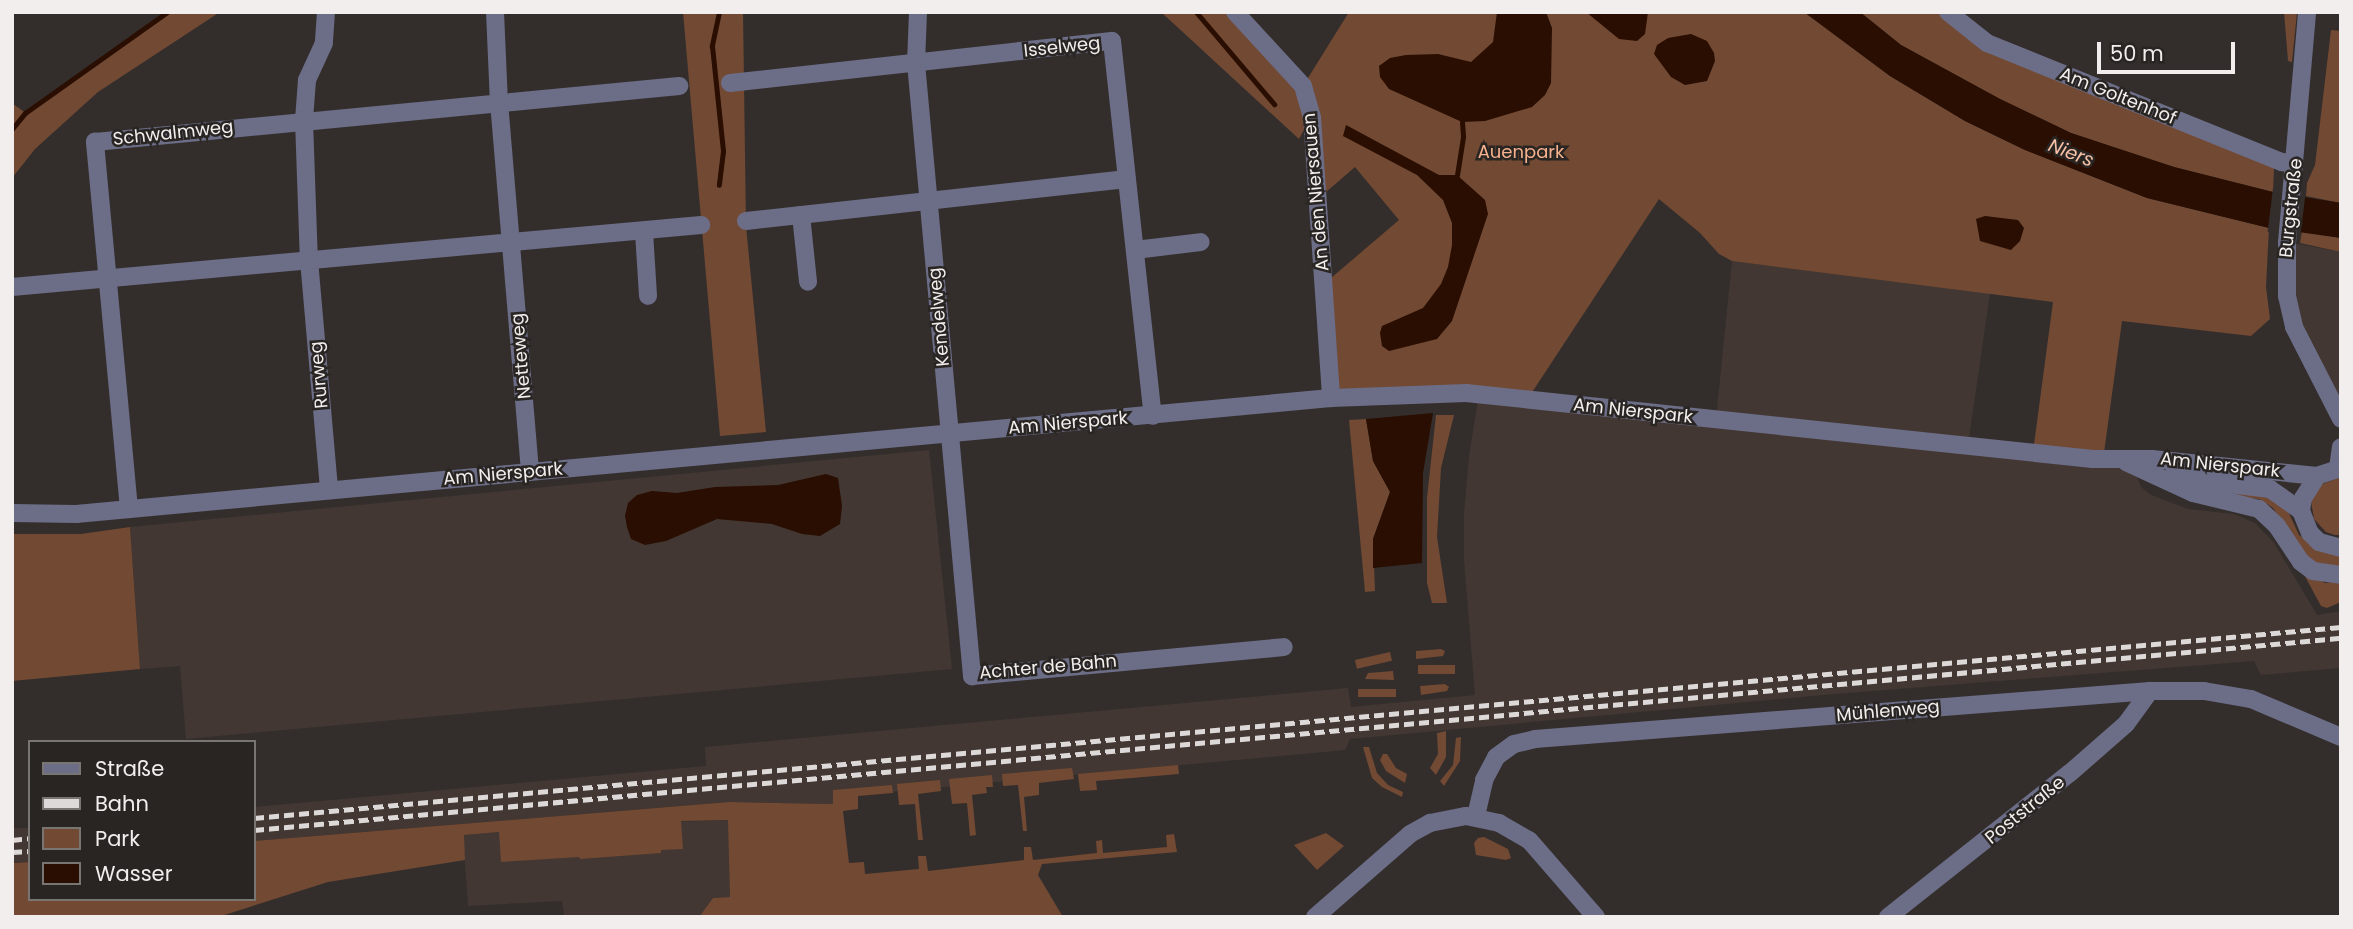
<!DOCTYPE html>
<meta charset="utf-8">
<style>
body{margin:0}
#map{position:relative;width:2353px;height:929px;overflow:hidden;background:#332e2c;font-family:Poppins,sans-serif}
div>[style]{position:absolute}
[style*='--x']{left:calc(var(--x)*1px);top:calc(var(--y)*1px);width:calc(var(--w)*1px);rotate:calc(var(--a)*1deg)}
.built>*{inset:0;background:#423732;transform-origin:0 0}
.green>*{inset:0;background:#724933;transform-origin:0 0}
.water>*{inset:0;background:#290e01}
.pier>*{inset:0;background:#332e2c;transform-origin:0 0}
.stream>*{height:5px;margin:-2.5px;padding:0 2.5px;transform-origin:2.5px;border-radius:2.5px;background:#290e01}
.minor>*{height:18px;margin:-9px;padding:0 9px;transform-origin:9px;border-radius:9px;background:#6c6d87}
.tertiary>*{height:18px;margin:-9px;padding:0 9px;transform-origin:9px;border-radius:9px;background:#6c6d87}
.rail>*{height:5px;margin-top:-2.5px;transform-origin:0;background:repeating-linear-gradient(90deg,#ddd9d8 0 10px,transparent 0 15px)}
span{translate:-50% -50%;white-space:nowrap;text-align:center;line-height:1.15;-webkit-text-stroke:5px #292522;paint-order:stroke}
.street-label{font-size:18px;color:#f2eeed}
.park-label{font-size:18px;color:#f5b08d}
.water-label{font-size:19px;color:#f6c1a7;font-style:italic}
.frame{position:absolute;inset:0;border:14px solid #f2eeed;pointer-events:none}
.legend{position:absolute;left:28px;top:740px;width:228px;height:161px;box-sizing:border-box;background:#292522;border:2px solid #797573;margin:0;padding:9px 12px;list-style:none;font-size:21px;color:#f2eeed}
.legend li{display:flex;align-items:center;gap:14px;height:35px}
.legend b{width:35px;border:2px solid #797573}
.scale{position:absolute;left:2097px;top:42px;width:138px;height:32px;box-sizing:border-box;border:4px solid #f2eeed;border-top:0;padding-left:9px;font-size:21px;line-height:24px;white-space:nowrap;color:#f2eeed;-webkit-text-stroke:5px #292522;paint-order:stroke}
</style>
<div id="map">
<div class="built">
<i style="clip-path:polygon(2287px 242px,2341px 252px,2341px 406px,2305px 354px)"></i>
<i style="clip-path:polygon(1732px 261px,1990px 293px,1968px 445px,2133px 468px,2141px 487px,2151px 495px,2188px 509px,2234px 514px,2255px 523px,2274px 543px,2317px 615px,2341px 611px,2341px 668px,2261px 675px,2254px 661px,1835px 694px,1350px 739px,1345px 750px,834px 797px,834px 804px,729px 802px,254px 841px,254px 807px,706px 766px,705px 747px,1348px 688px,1351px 707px,1475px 695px,1464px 560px,1464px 514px,1469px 456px,1479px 394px,1716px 419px)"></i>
<i style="clip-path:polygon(929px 450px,952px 669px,186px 739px,180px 666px,140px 669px,130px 527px)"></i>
<i style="clip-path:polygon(729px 820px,730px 897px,713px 898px,699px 917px,564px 917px,562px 901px,468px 906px,463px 835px,577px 825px)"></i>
<i style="left:30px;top:828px;width:34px;height:18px;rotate:90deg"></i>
</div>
<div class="green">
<i style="clip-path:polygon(167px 12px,220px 12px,98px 92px,35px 149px,12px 178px,13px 104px,26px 113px)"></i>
<i style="clip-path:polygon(683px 12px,743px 12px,746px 226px,766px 432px,720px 436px)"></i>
<i style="clip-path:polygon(1161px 12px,1235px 12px,1303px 86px,1349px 12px,1804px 12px,1890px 76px,1965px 121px,2025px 150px,2147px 198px,2269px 228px,2266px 287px,2270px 319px,2251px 336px,2122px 321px,2103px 460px,2033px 452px,2053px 302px,1732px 261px,1719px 254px,1700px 233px,1659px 199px,1527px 400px,1331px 398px,1324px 284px,1399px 220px,1355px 167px,1311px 205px,1305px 128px,1299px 139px)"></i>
<i style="clip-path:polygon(1860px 12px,1938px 12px,1985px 50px,2274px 167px,2273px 192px,2174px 167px,2071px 133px,2000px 99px,1901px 45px)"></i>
<i style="clip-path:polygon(2284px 12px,2297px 12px,2292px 62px,2288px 61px)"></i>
<i style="clip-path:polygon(2331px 30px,2341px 31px,2341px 203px,2306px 196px,2307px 183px,2315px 165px)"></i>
<i style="clip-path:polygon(2302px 231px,2341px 238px,2341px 252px,2300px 243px)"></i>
<i style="clip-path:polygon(1436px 415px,1454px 415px,1441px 468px,1437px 537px,1447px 603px,1432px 603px,1427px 583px,1427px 498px)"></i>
<i style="clip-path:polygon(1366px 419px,1373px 461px,1390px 492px,1373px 539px,1375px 591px,1365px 592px,1349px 420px)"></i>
<i style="clip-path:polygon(2341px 477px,2341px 535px,2335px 535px,2326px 532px,2314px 519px,2311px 501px,2320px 485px)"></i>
<i style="clip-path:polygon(2263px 492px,2287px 509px,2299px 535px,2319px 550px,2341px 554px,2341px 570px,2319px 565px,2301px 552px,2273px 508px,2259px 499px,2213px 493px)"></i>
<i style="clip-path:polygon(130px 527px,140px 669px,12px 681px,12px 534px,81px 534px)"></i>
<i style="clip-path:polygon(2300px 567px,2325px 583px,2341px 581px,2341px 602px,2327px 608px,2321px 606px)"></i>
<i style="clip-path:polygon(1441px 649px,1445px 651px,1443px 656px,1416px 659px,1416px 651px)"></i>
<i style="left:1390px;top:652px;width:9px;height:36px;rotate:77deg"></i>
<i style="left:1455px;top:665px;width:9px;height:37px;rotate:90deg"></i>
<i style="clip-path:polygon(1393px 671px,1394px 680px,1365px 679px,1368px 673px)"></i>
<i style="clip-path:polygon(1445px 684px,1449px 687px,1447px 691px,1421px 695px,1420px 686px)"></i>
<i style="left:1396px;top:689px;width:8px;height:38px;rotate:90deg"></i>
<i style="clip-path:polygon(1446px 731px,1446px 757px,1436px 775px,1430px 768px,1438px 754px,1437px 733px)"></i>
<i style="clip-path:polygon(1461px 737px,1460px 761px,1444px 786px,1440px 781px,1453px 765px,1456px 738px)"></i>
<i style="clip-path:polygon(1363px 747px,1369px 747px,1377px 773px,1388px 785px,1403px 792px,1402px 797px,1382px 787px,1372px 778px)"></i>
<i style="clip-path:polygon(1383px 754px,1387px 754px,1396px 768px,1407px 774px,1405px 783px,1386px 771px,1380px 760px)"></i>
<i style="clip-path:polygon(1178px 765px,1179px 774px,1096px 781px,1097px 790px,1080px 791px,1078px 774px)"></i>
<i style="clip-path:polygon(1072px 768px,1074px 779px,1039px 783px,1039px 795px,1024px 797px,1027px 831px,1023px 831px,1018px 785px,1003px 786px,1002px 774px)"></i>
<i style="clip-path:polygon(992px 775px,993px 787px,986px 787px,987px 793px,972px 795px,976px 835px,970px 836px,967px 803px,952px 804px,949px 779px)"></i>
<i style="clip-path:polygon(940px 780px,941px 791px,918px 794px,923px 840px,918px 840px,915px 804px,899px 805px,897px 784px)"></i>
<i style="clip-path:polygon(892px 785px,893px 793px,858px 796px,858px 809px,843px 811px,849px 863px,864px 862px,865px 874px,919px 869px,918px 856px,926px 856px,928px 871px,1024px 860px,1024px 847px,1031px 847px,1033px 860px,1097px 853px,1096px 841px,1102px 840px,1103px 853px,1167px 847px,1166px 835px,1174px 834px,1177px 852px,1042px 864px,1038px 875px,1063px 917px,699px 917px,713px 898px,730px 897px,728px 820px,681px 821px,683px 849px,661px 850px,661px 853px,580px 859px,579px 857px,501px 862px,499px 832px,464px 835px,465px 860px,328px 882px,218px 917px,12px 917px,12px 863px,30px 862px,30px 899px,254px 899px,254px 841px,729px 802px,833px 804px,833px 790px)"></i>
<i style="clip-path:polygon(1326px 833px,1344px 846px,1317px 870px,1294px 845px)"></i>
<i style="clip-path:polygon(1484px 837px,1508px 849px,1511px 858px,1506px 860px,1476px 855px,1474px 843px,1478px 838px)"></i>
</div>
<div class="water">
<i style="clip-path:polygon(1497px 12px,1546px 12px,1552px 28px,1551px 83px,1545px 95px,1532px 107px,1485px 121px,1462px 122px,1389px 89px,1380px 77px,1379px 66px,1390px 58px,1406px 55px,1438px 54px,1471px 62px,1493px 42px)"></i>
<i style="clip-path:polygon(1586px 12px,1648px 12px,1645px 34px,1637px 41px,1619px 39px)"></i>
<i style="clip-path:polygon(1804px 12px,1860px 12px,1901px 45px,2000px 99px,2071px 133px,2174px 167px,2273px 192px,2341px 203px,2341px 238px,2269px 228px,2147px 198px,2025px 150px,1965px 121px,1890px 76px)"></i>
<i style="clip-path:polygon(1691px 34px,1707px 41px,1714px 53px,1715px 61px,1707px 81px,1685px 85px,1671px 77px,1654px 54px,1657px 45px,1668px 38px)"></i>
<i style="clip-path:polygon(1346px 125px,1439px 175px,1457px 175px,1485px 200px,1488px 214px,1452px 321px,1437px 339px,1389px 351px,1382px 346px,1380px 333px,1382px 326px,1423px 308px,1441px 284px,1448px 267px,1452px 245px,1452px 223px,1443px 200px,1417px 175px,1343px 136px)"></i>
<i style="clip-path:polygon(1985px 216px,2018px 220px,2024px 228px,2020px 241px,2011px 250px,1980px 241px,1976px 219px)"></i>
<i style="clip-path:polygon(1433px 413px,1423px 473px,1422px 563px,1373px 568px,1373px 539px,1390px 492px,1373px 461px,1366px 419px)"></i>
<i style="clip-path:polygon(826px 474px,838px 478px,842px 506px,840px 524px,820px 536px,802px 534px,772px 524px,717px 519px,666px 541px,645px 545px,631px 539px,627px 527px,625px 516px,628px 503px,637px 495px,652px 491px,677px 493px,715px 487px,778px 485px)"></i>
</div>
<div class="pier">
<i style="left:2273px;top:188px;width:33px;height:44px;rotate:7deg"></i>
</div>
<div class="stream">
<i style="--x:719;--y:12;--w:35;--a:102"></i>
<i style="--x:712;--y:46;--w:106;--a:84"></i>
<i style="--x:723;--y:151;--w:34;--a:97"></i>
<i style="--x:1196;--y:12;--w:121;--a:49.7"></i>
<i style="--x:12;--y:129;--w:21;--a:-51"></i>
<i style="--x:25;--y:113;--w:174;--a:-35.4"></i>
<i style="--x:1457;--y:175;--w:39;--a:-81"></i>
<i style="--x:1463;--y:136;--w:14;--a:-94"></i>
</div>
<div class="minor">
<i style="--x:326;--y:12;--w:31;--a:94"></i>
<i style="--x:324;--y:43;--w:41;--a:114.7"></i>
<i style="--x:307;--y:80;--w:40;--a:94.3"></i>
<i style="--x:304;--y:120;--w:140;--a:88"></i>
<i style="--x:309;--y:260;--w:231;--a:85"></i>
<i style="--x:495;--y:12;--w:90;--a:87.5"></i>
<i style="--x:499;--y:102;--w:371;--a:85.2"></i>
<i style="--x:918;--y:12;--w:51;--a:92.2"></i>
<i style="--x:916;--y:63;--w:616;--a:84.78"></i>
<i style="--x:972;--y:676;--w:313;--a:-5.3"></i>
<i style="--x:1235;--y:12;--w:100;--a:47.4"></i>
<i style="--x:1303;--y:86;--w:32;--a:74"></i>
<i style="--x:1312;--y:117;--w:282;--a:86.1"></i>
<i style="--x:1948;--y:12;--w:50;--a:38.5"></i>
<i style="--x:1987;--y:43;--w:318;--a:22"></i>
<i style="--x:2282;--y:162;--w:13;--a:9"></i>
<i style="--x:730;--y:83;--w:384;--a:-6.3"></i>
<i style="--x:1112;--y:41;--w:377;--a:83.8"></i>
<i style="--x:801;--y:215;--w:67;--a:84"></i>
<i style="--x:746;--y:221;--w:383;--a:-6.3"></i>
<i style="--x:644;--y:232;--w:64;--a:86.4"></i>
<i style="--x:2287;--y:242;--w:54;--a:90"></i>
<i style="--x:2287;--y:296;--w:32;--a:77"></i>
<i style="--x:2294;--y:327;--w:103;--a:62.9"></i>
<i style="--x:1135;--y:250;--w:66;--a:-6.9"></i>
<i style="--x:12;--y:287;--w:692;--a:-5.14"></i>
<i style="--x:2126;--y:462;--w:74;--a:24.8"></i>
<i style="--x:2193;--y:493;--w:68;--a:13.6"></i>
<i style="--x:2259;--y:509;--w:25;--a:43"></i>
<i style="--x:2277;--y:526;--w:43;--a:56.3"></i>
<i style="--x:2301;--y:562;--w:15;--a:37"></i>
<i style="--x:2313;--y:571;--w:28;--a:8"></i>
<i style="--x:2338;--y:468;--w:21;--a:-82"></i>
<i style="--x:2341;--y:468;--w:25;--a:162"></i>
<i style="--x:2317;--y:476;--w:26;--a:122"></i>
<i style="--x:2303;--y:498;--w:13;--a:99"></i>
<i style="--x:2301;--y:511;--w:24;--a:68"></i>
<i style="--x:2310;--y:533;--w:13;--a:45"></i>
<i style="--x:2319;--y:542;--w:23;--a:15"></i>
<i style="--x:2171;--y:477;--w:100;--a:6.9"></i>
<i style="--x:2270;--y:489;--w:38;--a:35"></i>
<i style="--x:129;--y:509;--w:369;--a:-95.3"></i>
<i style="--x:95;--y:142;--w:587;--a:-5.48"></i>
<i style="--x:12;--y:513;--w:64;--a:0.9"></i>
<i style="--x:76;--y:514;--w:1260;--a:-5.28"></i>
<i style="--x:1331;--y:398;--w:135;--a:-2.1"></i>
<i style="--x:1466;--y:393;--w:630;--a:6.01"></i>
<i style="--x:2093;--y:459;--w:59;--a:0"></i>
<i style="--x:2152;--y:459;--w:166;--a:5.9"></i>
<i style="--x:1476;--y:816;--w:37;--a:-77"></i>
<i style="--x:1484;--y:780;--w:26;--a:-62"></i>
<i style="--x:1496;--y:757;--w:22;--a:-36"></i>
<i style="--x:1514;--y:744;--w:22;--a:-13"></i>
<i style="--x:1535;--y:739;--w:617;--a:-4.46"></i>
<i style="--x:2150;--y:691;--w:54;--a:0"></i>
<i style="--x:2204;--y:691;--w:48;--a:9.7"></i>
<i style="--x:2251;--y:699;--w:98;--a:22.9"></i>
<i style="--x:1315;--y:917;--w:126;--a:-41.1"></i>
<i style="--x:1410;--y:834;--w:23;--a:-29"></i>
<i style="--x:1430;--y:823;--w:37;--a:-11"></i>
<i style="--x:1466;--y:816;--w:34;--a:12"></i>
<i style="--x:1499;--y:823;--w:34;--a:30"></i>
<i style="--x:1529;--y:840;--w:102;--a:49"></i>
<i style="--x:1888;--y:917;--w:232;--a:-38.4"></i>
<i style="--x:2070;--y:773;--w:74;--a:-41.2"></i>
<i style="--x:2126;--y:724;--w:41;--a:-54"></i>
</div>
<div class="tertiary">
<i style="--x:2287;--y:242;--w:231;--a:-85"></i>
</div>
<div class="rail">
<i style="--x:254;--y:818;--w:2096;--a:-5.23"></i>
<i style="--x:254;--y:830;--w:2096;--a:-5.26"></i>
<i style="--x:12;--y:840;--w:18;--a:-6"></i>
<i style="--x:12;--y:852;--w:18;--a:-3"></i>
</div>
<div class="street-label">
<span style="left:1062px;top:47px;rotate:-6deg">Isselweg</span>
<span style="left:2118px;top:96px;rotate:22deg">Am Goltenhof</span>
<span style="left:173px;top:133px;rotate:-6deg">Schwalmweg</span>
<span style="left:1316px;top:192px;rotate:-95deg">An den Niersauen</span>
<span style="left:2291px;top:208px;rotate:-84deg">Burgstraße</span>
<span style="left:939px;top:317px;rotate:-95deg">Kendelweg</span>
<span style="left:521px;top:356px;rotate:-95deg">Netteweg</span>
<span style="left:319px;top:375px;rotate:-95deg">Rurweg</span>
<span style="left:1633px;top:411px;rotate:6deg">Am Nierspark</span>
<span style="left:1068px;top:423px;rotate:-5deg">Am Nierspark</span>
<span style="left:2220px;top:465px;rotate:6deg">Am Nierspark</span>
<span style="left:503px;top:474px;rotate:-5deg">Am Nierspark</span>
<span style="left:1048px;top:667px;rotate:-5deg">Achter de Bahn</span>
<span style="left:1888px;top:711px;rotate:-5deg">Mühlenweg</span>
<span style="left:2025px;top:810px;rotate:-39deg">Poststraße</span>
</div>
<div class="park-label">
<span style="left:1521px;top:152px">Auenpark</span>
</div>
<div class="water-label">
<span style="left:2071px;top:153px;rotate:21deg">Niers</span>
</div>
<div class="frame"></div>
<ul class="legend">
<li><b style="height:9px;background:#6c6d87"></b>Straße</li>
<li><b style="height:9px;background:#ddd9d8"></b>Bahn</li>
<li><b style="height:19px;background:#724933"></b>Park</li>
<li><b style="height:19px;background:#290e01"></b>Wasser</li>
</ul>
<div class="scale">50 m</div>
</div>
